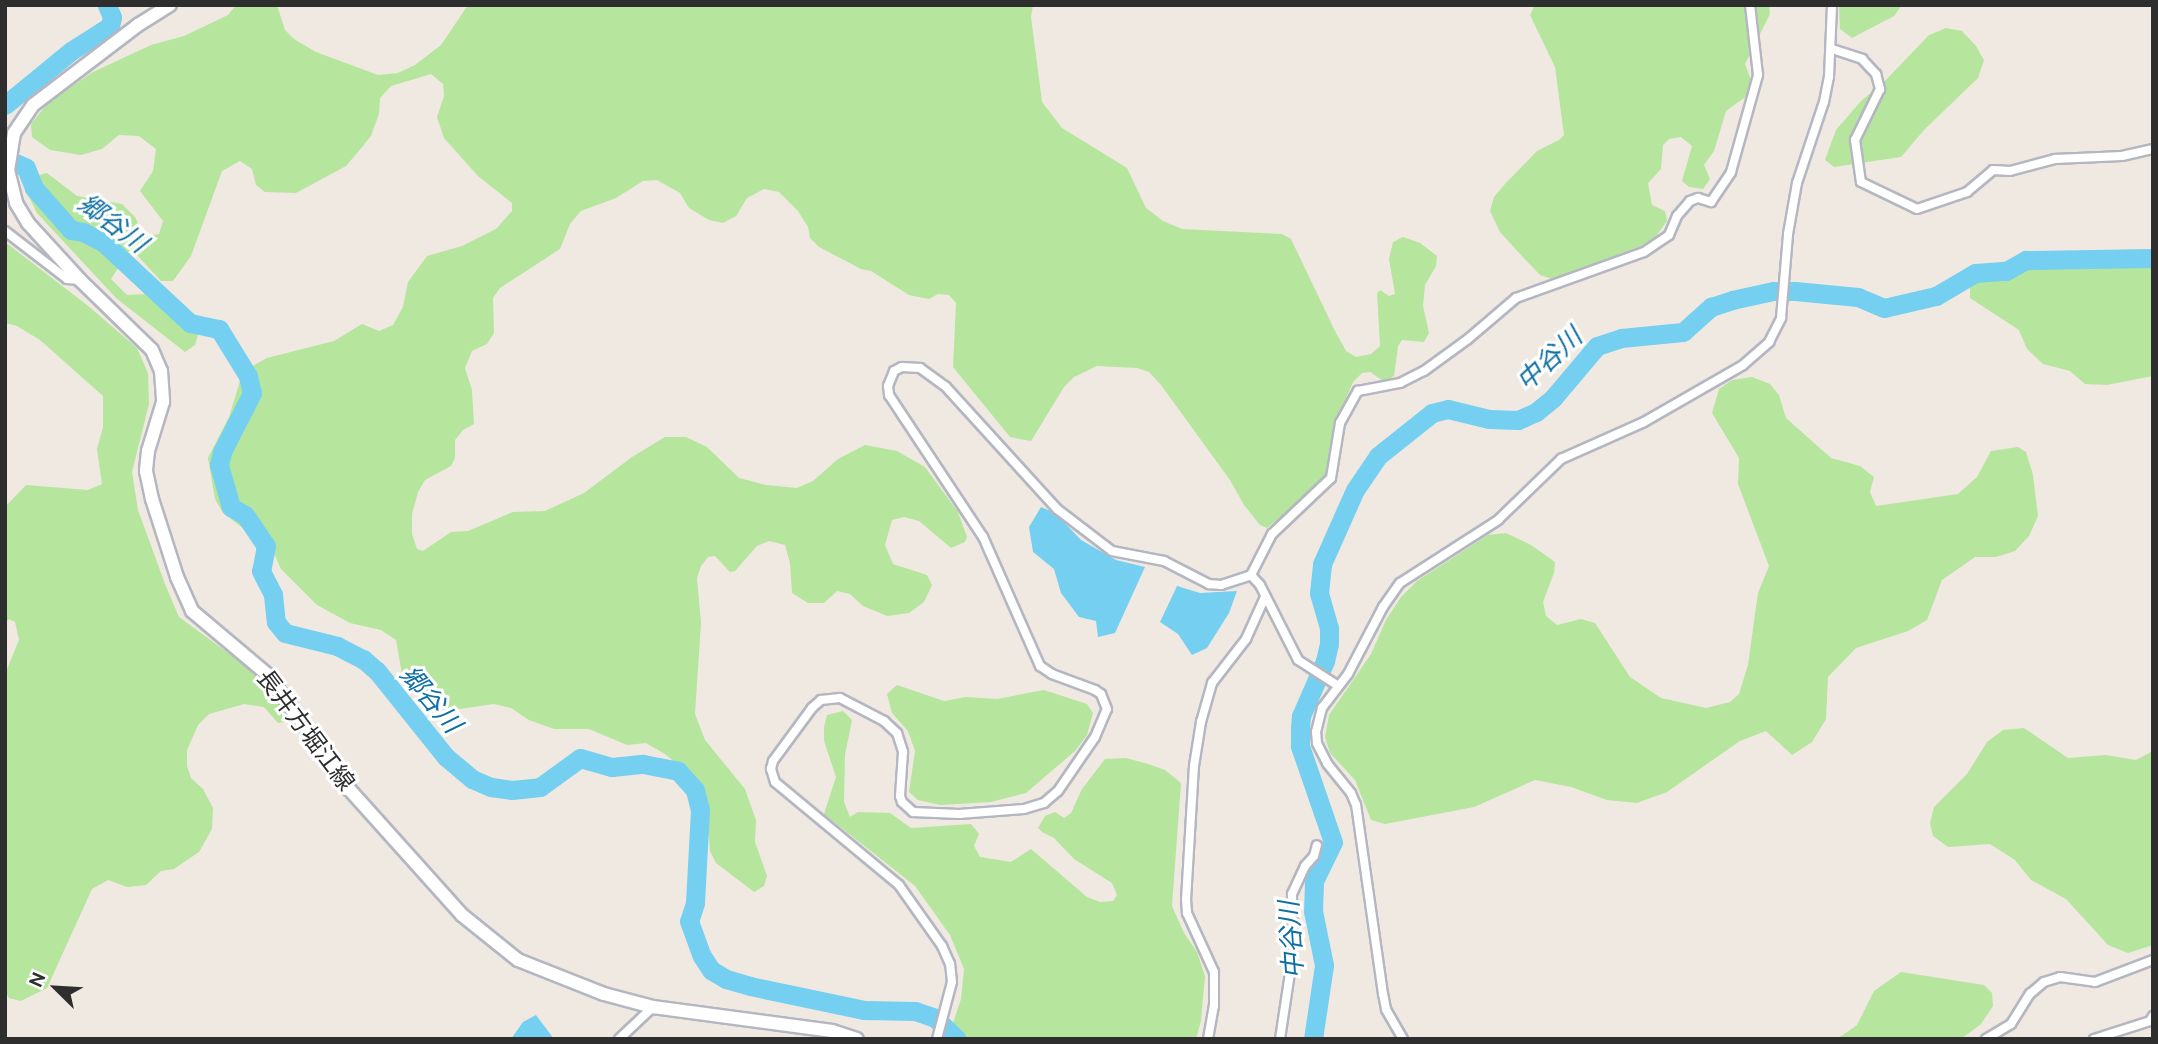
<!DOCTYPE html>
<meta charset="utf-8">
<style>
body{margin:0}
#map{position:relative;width:2158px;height:1044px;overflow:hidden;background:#efe9e1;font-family:Ubuntu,"Noto Sans JP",sans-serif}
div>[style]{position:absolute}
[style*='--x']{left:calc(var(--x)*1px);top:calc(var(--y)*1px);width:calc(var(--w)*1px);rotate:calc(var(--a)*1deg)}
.green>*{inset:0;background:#b6e59e}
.water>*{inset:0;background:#75cff0}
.river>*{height:19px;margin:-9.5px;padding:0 9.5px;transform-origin:9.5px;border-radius:9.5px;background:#75cff0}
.roads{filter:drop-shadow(2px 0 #b4b7c1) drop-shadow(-2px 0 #b4b7c1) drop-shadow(0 2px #b4b7c1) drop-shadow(0 -2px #b4b7c1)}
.street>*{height:8px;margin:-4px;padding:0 4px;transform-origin:4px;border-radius:4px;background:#fff}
.secondary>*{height:12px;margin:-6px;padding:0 6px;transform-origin:6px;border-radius:6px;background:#fff}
span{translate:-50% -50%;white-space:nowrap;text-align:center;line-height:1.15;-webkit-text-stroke:6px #fff;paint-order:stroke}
.street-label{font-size:24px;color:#2e2e2e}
.water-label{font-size:26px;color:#0d6fa3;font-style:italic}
.frame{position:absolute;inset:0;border:7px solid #2e2e2e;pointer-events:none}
.north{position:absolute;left:21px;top:953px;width:70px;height:70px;-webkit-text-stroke:5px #fff;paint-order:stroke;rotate:294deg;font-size:19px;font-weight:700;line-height:28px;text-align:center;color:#2e2e2e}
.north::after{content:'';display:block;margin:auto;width:24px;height:32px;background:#2e2e2e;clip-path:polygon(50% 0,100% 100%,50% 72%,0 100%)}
</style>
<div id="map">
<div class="green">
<i style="clip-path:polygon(236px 5px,277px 5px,285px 30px,294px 39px,316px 52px,378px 75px,398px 73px,415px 65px,441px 45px,468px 5px,1033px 5px,1031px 17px,1042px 102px,1062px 128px,1127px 168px,1146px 208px,1163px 221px,1182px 229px,1282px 234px,1291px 239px,1335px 331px,1346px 351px,1356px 357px,1371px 354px,1380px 346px,1377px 293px,1380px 290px,1389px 296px,1395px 294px,1389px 259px,1393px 242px,1403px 237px,1420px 243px,1437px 256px,1436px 266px,1425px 285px,1423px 306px,1429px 333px,1424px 342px,1402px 340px,1398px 346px,1394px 376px,1385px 382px,1370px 372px,1362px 373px,1353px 382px,1336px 422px,1327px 475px,1311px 493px,1267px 528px,1260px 525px,1244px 505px,1230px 480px,1161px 385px,1149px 372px,1137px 368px,1097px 366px,1074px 377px,1064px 387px,1031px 441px,1010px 437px,953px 367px,956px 303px,949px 295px,938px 294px,929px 299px,909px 295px,871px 271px,861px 269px,819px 247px,810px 238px,808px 227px,798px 211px,779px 192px,764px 189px,747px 198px,736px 216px,723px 223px,709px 220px,689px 208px,680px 193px,657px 180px,643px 181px,616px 198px,581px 211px,570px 224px,560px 249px,500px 288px,493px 298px,494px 333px,487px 344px,472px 351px,465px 368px,472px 390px,474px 424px,463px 430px,455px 440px,455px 458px,451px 466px,425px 480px,418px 492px,412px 514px,412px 534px,417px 549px,423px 551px,451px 532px,468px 531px,513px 512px,545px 511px,584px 493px,632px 457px,665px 437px,686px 437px,707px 447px,739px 478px,766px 485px,797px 488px,813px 481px,838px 459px,865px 445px,897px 451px,925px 467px,958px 512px,967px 537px,965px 542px,951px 548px,919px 521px,904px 517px,892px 520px,885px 545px,893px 564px,927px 575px,932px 585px,924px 602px,909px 613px,887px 616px,863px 606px,850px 594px,837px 591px,824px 603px,808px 603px,792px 593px,790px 563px,785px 545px,769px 541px,757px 546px,735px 571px,730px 572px,715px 556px,708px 557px,701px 566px,697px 578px,701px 623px,695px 714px,705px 740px,745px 789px,756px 820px,755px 842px,767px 876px,764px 886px,754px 892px,716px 863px,710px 851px,706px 800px,701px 785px,665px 754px,646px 743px,627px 745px,589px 729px,554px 729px,529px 720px,511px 708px,494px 704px,453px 710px,432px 704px,411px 691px,402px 674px,396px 640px,381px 630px,350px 623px,317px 605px,281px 569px,273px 551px,223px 513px,215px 499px,208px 458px,229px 417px,240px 381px,249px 368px,267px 358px,334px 341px,362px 324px,379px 331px,393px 325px,403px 307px,408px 282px,427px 256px,462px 246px,496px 229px,512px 211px,512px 203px,478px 176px,444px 138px,437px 117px,444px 96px,443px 84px,431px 74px,391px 86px,380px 98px,379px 114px,371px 136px,358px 152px,346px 166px,296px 193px,265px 192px,256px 185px,252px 169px,240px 161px,222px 171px,191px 256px,173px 281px,161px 281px,137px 255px,127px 254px,111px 279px,127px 295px,148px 294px,192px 329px,198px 335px,195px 345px,185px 352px,116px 298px,37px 213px,28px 195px,36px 176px,47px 173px,77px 196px,122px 204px,135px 217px,144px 236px,159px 234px,163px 221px,140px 191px,153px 171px,156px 149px,139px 136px,119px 135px,102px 149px,81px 155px,50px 150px,32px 137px,31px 124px,47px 104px,91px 73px,151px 45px,184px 36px,228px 15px)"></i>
<i style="clip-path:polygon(1535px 5px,1769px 5px,1770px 14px,1745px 64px,1751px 80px,1748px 95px,1726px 111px,1714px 151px,1704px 165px,1710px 179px,1703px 189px,1689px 187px,1682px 181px,1692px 146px,1681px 137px,1669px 139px,1663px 145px,1661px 169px,1648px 183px,1652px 205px,1665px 211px,1667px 221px,1656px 236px,1641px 246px,1552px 279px,1540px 275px,1520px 254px,1500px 232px,1490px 211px,1494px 197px,1505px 184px,1537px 151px,1559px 140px,1564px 135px,1555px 67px,1530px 15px)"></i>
<i style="clip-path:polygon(1839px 5px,1902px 5px,1894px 16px,1852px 38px,1840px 29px)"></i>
<i style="clip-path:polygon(1946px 28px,1962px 31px,1976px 46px,1984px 60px,1978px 78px,1924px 130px,1901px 157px,1834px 167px,1825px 160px,1836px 130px,1861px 101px,1883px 83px,1929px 35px)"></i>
<i style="clip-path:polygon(5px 242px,87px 305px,137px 348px,148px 373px,149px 404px,132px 472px,138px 510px,165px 584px,179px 617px,246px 666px,274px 691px,289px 711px,290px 721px,278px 723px,264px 707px,244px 704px,209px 714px,198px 725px,187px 750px,187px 766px,191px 778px,203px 789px,213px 808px,212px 829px,199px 852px,174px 869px,161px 871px,146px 885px,127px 887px,108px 880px,92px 889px,47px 988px,21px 1001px,9px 998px,5px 991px,5px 674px,19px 640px,15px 622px,9px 619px,5px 623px,5px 507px,26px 485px,88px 490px,102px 484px,97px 449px,103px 427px,103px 396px,40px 340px,17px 326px,5px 323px)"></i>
<i style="clip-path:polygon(2153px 264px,2153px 376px,2107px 385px,2085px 384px,2070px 371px,2043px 364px,2027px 349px,2019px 330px,1970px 298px,1970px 285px,1980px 277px,2005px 277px,2025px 269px)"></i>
<i style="clip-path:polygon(1752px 377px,1770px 384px,1779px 395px,1786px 418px,1831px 458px,1860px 466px,1874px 477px,1870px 492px,1876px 506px,1958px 494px,1977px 477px,1991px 451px,2018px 447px,2026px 452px,2033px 475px,2038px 516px,2029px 536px,2015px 551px,1996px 557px,1975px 557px,1942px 580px,1927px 620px,1908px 631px,1856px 648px,1828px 677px,1826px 719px,1812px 742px,1792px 755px,1766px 731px,1740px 741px,1667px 792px,1637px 803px,1607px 800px,1571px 787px,1535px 780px,1474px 807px,1385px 824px,1371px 820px,1355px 780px,1330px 753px,1325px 737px,1329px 715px,1371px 654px,1386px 620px,1401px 597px,1417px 581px,1488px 535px,1506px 533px,1531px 545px,1555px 562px,1554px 573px,1543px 602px,1546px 616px,1557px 625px,1581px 619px,1595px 623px,1630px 677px,1661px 698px,1706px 708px,1730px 702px,1739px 694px,1748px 665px,1758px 593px,1769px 566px,1738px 484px,1739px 458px,1712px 413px,1719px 389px,1732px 380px)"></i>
<i style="clip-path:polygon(897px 685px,944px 701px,966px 697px,997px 699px,1044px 690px,1087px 704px,1093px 713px,1087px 735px,1075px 751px,1026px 793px,991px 802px,940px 805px,918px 800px,909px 792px,915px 751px,908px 731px,892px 713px,887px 694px)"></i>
<i style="clip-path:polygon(843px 711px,852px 720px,845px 755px,844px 802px,850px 817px,858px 812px,890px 813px,911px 828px,971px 824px,979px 834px,974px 846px,980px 857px,1011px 862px,1031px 849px,1087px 897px,1100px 902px,1113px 901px,1117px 895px,1112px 883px,1074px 859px,1054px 838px,1042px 832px,1038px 828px,1045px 816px,1055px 812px,1064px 818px,1071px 813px,1082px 789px,1105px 759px,1126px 758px,1148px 764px,1165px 770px,1181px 783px,1172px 906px,1184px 933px,1197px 952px,1205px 976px,1201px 1021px,1196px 1039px,954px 1039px,950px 1032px,961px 999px,964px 969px,950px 935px,915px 886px,824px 814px,836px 777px,824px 741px,824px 727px,827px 715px)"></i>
<i style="clip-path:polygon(2024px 728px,2068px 758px,2106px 755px,2136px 760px,2153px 751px,2153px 945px,2128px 953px,2108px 945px,2066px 899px,2031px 880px,2015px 860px,1990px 844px,1948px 847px,1933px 836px,1930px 823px,1934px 807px,1967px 774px,1987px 742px,2003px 730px)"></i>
<i style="clip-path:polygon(1901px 972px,1984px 985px,1992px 993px,1993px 1006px,1981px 1024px,1961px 1039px,1837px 1039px,1857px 1025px,1874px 991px)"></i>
</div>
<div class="water">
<i style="clip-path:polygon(1041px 507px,1055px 513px,1081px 540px,1116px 560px,1145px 567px,1115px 633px,1098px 637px,1096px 621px,1079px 617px,1061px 593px,1054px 569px,1033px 552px,1029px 527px)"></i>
<i style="clip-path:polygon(1177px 586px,1200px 593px,1237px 591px,1229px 613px,1207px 648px,1192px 655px,1178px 634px,1160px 622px)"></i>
<i style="clip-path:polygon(536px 1015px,554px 1039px,511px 1039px,523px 1022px)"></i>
</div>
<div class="river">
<i style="--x:5;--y:105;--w:85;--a:-39.3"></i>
<i style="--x:71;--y:51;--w:46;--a:-32.7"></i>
<i style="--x:110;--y:26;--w:9;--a:-77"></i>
<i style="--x:112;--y:17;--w:13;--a:-113"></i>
<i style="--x:5;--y:158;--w:23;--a:25"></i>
<i style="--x:26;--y:168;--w:22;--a:68"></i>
<i style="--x:34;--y:188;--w:56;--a:48.6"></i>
<i style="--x:71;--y:230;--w:12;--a:9"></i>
<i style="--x:83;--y:232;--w:22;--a:27"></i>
<i style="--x:103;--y:242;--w:119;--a:43"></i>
<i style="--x:190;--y:323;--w:30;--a:12"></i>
<i style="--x:219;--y:329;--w:55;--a:58.3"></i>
<i style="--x:248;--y:376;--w:17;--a:77"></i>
<i style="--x:252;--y:393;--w:66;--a:117"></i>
<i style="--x:222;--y:452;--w:13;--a:103"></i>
<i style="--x:219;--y:465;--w:44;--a:74.1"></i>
<i style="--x:231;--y:507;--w:16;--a:30"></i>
<i style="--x:245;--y:515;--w:37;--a:56"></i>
<i style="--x:266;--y:546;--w:25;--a:101"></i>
<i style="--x:261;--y:571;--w:27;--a:63"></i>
<i style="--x:273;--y:595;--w:27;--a:84"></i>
<i style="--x:276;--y:622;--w:14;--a:51"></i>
<i style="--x:285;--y:633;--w:54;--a:14"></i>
<i style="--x:337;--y:646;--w:29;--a:27"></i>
<i style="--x:363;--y:659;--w:18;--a:41"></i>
<i style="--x:377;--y:671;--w:110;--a:51.3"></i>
<i style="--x:446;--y:757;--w:34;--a:40"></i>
<i style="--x:472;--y:779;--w:21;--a:23"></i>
<i style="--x:491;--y:787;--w:21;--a:8"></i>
<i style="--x:512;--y:790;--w:28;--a:-6"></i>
<i style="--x:540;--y:787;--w:49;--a:-35.9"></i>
<i style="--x:580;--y:758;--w:33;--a:16"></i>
<i style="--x:612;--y:767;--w:31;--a:-6"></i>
<i style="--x:643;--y:764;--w:36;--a:11"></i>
<i style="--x:678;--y:771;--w:25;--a:48"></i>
<i style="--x:695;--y:790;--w:21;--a:76"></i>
<i style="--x:700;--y:810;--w:93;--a:93.1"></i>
<i style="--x:695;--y:903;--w:19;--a:108"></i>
<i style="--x:689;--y:921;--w:37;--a:70"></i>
<i style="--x:702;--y:956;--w:17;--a:57"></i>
<i style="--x:711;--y:970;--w:17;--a:31"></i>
<i style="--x:726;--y:979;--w:25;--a:16"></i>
<i style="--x:750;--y:986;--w:116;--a:11.9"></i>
<i style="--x:864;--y:1010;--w:51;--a:1.1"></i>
<i style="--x:915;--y:1011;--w:21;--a:19"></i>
<i style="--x:935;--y:1018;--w:30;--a:44"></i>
<i style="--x:1313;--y:1039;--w:75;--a:-81.5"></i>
<i style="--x:1324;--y:965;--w:55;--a:-101.5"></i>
<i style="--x:1313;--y:911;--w:30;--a:-88"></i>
<i style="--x:1314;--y:881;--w:43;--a:-64"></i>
<i style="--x:1333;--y:842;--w:102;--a:-109"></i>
<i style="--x:1300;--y:746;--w:17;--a:-90"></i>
<i style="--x:1300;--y:729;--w:13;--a:-86"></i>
<i style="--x:1301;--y:716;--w:60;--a:-66.4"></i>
<i style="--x:1325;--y:661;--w:17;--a:-77"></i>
<i style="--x:1329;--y:644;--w:16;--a:-90"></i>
<i style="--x:1329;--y:628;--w:36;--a:-106"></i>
<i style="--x:1319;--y:593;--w:29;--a:-84"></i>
<i style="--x:1322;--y:564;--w:81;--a:-66"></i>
<i style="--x:1355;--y:490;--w:41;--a:-55.9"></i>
<i style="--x:1378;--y:456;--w:69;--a:-38.5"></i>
<i style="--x:1432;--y:413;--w:16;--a:-14"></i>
<i style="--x:1448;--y:409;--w:42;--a:13.7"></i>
<i style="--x:1489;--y:419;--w:29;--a:2"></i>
<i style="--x:1518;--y:420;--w:20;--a:-24"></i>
<i style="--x:1536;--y:412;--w:22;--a:-39"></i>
<i style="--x:1553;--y:398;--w:68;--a:-49.8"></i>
<i style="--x:1597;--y:346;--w:25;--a:-18"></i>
<i style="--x:1621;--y:338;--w:62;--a:-5.5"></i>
<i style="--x:1683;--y:332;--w:38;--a:-42"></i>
<i style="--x:1711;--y:307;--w:22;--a:-18"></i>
<i style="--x:1732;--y:300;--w:42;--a:-12.4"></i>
<i style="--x:1773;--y:291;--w:22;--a:0"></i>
<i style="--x:1795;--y:291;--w:63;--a:5.4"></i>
<i style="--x:1858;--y:297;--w:28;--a:23"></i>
<i style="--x:1884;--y:308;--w:53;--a:-13"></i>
<i style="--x:1936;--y:296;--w:45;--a:-30.5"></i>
<i style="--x:1975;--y:273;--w:31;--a:-4"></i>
<i style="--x:2006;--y:271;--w:23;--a:-29"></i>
<i style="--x:2026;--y:260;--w:127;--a:-0.9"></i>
</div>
<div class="roads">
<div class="street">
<i style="--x:1832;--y:49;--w:32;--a:18"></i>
<i style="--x:1862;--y:59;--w:21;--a:47"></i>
<i style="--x:1876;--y:74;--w:16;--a:75"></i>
<i style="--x:1880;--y:89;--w:57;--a:116.1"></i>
<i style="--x:1855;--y:140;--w:42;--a:81.9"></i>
<i style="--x:1861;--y:182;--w:62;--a:25.7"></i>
<i style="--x:1917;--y:209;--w:53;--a:-18.8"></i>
<i style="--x:1967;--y:192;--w:34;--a:-40"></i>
<i style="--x:1993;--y:170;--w:17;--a:3"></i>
<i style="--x:2010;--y:171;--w:47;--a:-14.9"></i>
<i style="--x:2055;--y:159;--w:67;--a:-2.6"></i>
<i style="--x:2122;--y:156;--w:32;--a:-13"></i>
<i style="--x:5;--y:231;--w:78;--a:37.7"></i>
<i style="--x:67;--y:279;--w:13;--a:4"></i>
<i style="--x:1251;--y:575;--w:46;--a:-62.9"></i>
<i style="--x:1272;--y:534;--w:81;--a:-43.5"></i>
<i style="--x:1331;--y:478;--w:56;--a:-80.7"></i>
<i style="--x:1340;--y:423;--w:37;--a:-61"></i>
<i style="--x:1358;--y:391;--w:43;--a:-10.8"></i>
<i style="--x:1400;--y:383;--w:27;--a:-27"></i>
<i style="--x:1424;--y:371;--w:54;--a:-36"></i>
<i style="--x:1468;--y:339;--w:63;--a:-40.5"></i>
<i style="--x:1516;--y:298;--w:136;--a:-19.8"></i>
<i style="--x:1644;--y:252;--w:30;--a:-34"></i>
<i style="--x:1669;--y:235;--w:21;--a:-67"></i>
<i style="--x:1677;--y:216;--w:20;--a:-49"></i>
<i style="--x:1690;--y:201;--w:9;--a:-21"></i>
<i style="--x:1698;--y:198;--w:14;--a:17"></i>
<i style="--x:1711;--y:202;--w:36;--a:-56"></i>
<i style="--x:1731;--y:172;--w:101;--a:-74.4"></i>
<i style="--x:1758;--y:75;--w:70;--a:-96.5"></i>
<i style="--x:619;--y:1039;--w:47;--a:-43.3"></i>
<i style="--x:937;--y:1039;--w:59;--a:-75.3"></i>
<i style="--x:952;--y:982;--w:18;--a:-96"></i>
<i style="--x:950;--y:964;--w:20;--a:-114"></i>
<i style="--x:942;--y:946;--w:75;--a:-125.2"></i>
<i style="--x:899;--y:885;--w:161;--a:-140.3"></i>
<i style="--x:775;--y:782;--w:14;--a:-107"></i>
<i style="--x:771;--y:769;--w:8;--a:-76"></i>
<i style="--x:773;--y:761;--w:66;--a:-53.7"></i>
<i style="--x:812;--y:708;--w:12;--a:-42"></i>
<i style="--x:821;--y:700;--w:19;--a:-6"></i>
<i style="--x:840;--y:698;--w:50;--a:27.6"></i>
<i style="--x:884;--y:721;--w:18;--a:43"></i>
<i style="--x:897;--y:733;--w:20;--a:72"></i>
<i style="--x:903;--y:752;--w:44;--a:93.9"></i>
<i style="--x:900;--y:796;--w:6;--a:72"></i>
<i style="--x:902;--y:802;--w:15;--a:42"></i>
<i style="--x:913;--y:812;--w:46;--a:2.5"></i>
<i style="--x:959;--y:814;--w:65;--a:-4.4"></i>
<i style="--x:1024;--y:809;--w:21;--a:-17"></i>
<i style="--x:1044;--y:803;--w:18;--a:-41"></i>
<i style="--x:1058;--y:791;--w:65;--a:-55.6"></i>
<i style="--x:1095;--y:737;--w:30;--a:-67"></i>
<i style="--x:1107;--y:709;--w:16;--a:-112"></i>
<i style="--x:1101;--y:694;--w:7;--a:-146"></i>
<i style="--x:1095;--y:690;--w:46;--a:-159.6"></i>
<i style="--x:1052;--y:674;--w:14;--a:-146"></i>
<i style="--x:1040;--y:666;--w:141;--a:-113.8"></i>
<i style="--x:983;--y:537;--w:170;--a:-123.5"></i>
<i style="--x:889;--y:395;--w:9;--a:-96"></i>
<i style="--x:888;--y:386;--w:16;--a:-68"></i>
<i style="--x:894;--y:371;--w:9;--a:-27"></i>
<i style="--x:902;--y:367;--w:18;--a:3"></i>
<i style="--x:920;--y:368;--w:32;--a:36"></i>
<i style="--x:946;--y:387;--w:165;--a:47.7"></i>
<i style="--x:1057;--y:509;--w:69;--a:37.4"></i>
<i style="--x:1112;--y:551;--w:53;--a:10.9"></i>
<i style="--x:1164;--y:561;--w:51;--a:27.1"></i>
<i style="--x:1209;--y:584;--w:12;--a:5"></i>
<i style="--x:1221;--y:585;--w:32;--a:-18"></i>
<i style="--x:1251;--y:575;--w:13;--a:48"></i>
<i style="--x:1260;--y:585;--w:84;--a:63.1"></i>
<i style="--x:1298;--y:660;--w:46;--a:32.7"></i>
<i style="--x:1208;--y:1039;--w:34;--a:-80"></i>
<i style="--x:1214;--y:1006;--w:34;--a:-90"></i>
<i style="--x:1214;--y:972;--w:65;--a:-114.6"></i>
<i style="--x:1187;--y:913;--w:13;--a:-94"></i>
<i style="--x:1186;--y:900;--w:134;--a:-86.6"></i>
<i style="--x:1194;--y:766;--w:45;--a:-81"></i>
<i style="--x:1201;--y:722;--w:41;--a:-74.2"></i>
<i style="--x:1212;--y:683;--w:56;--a:-52.3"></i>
<i style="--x:1246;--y:639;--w:46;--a:-65.7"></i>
<i style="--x:1280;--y:1039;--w:87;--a:-81.4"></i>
<i style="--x:1293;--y:953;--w:59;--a:-91"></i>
<i style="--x:1292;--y:894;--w:31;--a:-65"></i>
<i style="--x:1305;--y:866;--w:13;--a:-48"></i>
<i style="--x:1314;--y:856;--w:11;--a:-75"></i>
<i style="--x:1403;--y:1039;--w:34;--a:-120"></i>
<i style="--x:1386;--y:1009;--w:15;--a:-101"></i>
<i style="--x:1383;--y:994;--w:191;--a:-98.1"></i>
<i style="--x:1356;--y:805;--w:13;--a:-113"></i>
<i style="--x:1351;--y:793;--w:38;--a:-129"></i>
<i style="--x:1327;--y:763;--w:22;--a:-117"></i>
<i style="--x:1317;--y:743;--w:11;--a:-95"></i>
<i style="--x:1316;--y:732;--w:25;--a:-76"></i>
<i style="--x:1322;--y:708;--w:43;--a:-52.6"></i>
<i style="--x:1348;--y:674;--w:76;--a:-62.4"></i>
<i style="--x:1383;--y:607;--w:29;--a:-55"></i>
<i style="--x:1400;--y:583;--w:117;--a:-32.7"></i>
<i style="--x:1498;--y:520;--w:88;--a:-44.1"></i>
<i style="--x:1561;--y:459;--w:91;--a:-24"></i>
<i style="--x:1644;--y:422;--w:114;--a:-29.9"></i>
<i style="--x:1743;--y:365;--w:35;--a:-41"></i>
<i style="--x:1769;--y:342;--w:27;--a:-63"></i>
<i style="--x:1781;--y:318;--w:84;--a:-85.2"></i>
<i style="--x:1788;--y:234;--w:52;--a:-80"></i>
<i style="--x:1797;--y:183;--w:85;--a:-71.6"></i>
<i style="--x:1824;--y:102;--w:25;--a:-79"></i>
<i style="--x:1829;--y:77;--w:72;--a:-87.6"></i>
<i style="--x:1986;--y:1039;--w:29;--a:-31"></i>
<i style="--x:2011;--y:1024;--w:36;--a:-58"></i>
<i style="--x:2030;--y:994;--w:18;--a:-41"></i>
<i style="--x:2044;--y:982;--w:17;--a:-17"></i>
<i style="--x:2060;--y:977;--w:35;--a:8"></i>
<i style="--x:2095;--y:982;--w:62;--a:-20.8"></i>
<i style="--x:2094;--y:1039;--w:59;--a:-17.8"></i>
<i style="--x:2150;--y:1021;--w:6;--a:-59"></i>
</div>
<div class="secondary">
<i style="--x:170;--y:5;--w:38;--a:148"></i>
<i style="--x:138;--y:25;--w:132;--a:142.7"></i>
<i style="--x:33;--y:105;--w:34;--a:124"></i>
<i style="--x:14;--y:133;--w:37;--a:99"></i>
<i style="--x:8;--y:170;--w:34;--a:76"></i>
<i style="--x:16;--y:203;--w:23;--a:59"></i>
<i style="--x:28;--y:223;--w:77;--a:47.6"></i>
<i style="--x:80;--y:280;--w:100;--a:44.2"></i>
<i style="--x:152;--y:350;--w:23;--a:67"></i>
<i style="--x:161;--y:371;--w:31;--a:86"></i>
<i style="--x:163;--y:402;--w:51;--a:107"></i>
<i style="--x:148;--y:451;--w:20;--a:96"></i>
<i style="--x:146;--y:471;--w:29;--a:78"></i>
<i style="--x:152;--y:499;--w:82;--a:72.2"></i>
<i style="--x:177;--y:577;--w:37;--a:66"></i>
<i style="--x:192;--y:611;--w:99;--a:40.1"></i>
<i style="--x:268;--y:675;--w:140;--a:54.6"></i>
<i style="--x:349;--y:789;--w:169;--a:48.1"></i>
<i style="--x:462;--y:915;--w:72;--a:38.8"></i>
<i style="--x:518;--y:960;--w:92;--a:21.6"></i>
<i style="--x:604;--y:994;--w:51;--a:14.9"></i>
<i style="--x:653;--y:1007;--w:181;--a:7.6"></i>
<i style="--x:832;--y:1031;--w:26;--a:18"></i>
</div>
</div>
<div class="street-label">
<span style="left:306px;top:730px;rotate:53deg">長井方堀江線</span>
</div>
<div class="water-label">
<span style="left:113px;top:223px;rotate:37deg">郷谷川</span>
<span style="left:1549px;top:359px;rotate:-43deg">中谷川</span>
<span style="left:431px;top:699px;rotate:50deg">郷谷川</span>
<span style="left:1291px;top:940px;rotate:-94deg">中谷川</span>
</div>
<div class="frame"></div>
<div class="north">N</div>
</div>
